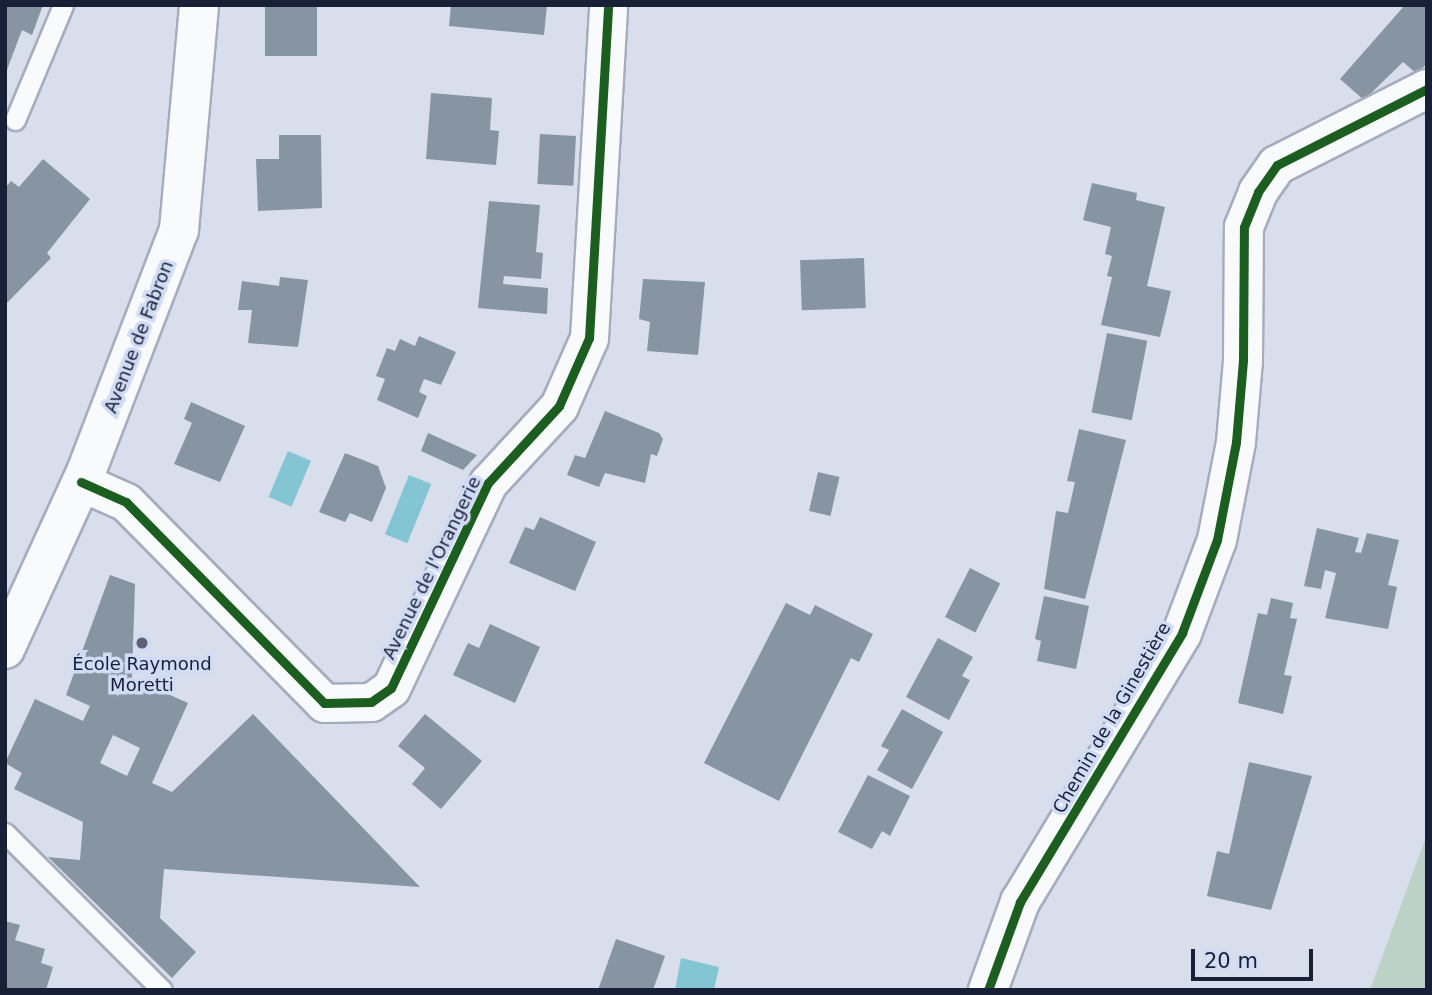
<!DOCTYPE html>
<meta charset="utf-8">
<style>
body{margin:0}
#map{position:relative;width:1432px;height:995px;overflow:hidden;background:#d8deec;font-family:"DejaVu Sans",sans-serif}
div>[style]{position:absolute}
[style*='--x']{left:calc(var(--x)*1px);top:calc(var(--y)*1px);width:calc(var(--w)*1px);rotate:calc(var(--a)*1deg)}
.green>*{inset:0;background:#bcd2c7}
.water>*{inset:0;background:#83c5d2;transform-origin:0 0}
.building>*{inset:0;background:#8794a2;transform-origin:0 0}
.roads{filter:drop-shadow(2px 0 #a5acbd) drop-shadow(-2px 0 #a5acbd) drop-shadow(0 2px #a5acbd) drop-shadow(0 -2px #a5acbd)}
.service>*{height:19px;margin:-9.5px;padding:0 9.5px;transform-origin:9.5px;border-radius:9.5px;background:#f9fafc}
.minor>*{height:37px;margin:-18.5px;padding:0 18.5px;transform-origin:18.5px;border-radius:18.5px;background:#f9fafc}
.tertiary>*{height:38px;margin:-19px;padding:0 19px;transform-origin:19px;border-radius:19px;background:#f9fafc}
.cycleway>*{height:9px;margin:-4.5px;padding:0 4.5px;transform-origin:4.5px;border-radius:4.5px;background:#1b5e20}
.dots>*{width:19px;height:19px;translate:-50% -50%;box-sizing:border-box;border:4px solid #d0dbf4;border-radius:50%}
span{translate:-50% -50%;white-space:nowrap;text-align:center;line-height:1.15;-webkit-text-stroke:7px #d0dbf4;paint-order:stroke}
.street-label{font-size:18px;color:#172037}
.poi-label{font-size:18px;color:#172037}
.frame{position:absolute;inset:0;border:7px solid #172037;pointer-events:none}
.scale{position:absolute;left:1191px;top:949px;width:122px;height:32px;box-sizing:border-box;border:4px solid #172037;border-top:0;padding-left:9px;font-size:21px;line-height:24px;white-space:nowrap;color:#172037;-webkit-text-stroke:5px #d0dbf4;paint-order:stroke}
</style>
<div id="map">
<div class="green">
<i style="clip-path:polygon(1427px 834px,1427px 990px,1370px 990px)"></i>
</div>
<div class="water">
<i style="left:288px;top:451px;width:25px;height:50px;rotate:23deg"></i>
<i style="left:409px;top:475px;width:24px;height:64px;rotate:22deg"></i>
<i style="clip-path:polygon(681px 958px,719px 967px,714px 990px,675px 990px)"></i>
</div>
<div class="building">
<i style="clip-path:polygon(5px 5px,43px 5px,32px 35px,22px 30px,5px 75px)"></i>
<i style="left:265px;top:5px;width:52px;height:51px"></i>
<i style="clip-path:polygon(451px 5px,547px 5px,544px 35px,449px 26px)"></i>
<i style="clip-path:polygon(1405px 5px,1427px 5px,1427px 63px,1417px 74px,1403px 62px,1364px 100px,1340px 79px)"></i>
<i style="clip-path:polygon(431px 93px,492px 98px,490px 130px,499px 131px,496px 165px,426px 159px)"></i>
<i style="left:540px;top:134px;width:36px;height:50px;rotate:3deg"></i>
<i style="clip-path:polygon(279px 135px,321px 135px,322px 208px,258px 211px,256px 159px,279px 159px)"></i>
<i style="clip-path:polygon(43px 159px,90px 199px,47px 253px,51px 258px,5px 305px,5px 188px,11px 181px,19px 187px)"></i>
<i style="clip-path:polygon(1092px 183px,1137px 193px,1136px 200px,1165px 207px,1147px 286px,1171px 291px,1160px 337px,1101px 325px,1112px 277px,1107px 276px,1112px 256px,1105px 254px,1111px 227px,1083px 220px)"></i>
<i style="clip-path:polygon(489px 201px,540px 205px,536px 252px,543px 253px,541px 279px,504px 276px,503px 284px,548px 288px,547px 314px,478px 308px)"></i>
<i style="left:864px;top:258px;width:50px;height:64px;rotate:88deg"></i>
<i style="clip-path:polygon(280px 277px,308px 280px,298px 347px,248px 343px,252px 310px,238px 310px,242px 281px,279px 286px)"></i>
<i style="clip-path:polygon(643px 279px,705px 282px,698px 355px,647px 351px,650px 322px,639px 319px)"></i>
<i style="left:1107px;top:333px;width:41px;height:81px;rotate:11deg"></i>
<i style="clip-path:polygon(419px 336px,456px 352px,441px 385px,424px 379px,419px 392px,427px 396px,418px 418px,377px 400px,385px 379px,376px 376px,387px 348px,395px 351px,400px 339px,415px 346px)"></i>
<i style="clip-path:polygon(191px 402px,245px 426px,220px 482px,174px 464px,192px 423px,184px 419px)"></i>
<i style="clip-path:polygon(605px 411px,659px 433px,663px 439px,657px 456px,651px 454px,645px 483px,605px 473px,599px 487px,567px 475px,575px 455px,585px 458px)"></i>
<i style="clip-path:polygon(1079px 429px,1126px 440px,1085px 599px,1044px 589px,1056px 511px,1068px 513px,1075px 482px,1067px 481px)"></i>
<i style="clip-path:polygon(428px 433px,477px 455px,463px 470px,421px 451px)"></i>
<i style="clip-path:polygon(345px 453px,378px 466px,386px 488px,372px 522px,350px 513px,345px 522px,319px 512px)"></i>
<i style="left:818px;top:472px;width:22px;height:40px;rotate:13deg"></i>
<i style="clip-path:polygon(540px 517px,596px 542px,575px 591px,509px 563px,525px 527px,534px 530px)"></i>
<i style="clip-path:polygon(1317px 528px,1359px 538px,1355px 552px,1361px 553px,1367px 533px,1399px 540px,1388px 585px,1397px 587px,1388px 629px,1325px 618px,1336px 573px,1325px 570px,1321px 589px,1304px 586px)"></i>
<i style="left:970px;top:568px;width:34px;height:55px;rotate:27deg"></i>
<i style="clip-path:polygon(evenodd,110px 575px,135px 584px,132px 678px,188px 703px,152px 783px,172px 792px,253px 714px,420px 887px,164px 869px,160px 918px,196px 952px,172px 978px,48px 857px,80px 860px,83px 822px,14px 789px,22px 773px,5px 763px,35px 699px,83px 721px,90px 706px,66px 695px,110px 575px,113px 735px,140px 748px,127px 776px,100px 763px,113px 735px)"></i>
<i style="clip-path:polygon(1044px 596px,1089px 606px,1076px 669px,1037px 661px,1041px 641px,1035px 639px)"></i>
<i style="clip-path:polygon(1271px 598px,1293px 603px,1290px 618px,1297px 619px,1284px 675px,1292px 676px,1283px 714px,1238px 703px,1258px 613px,1267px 615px)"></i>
<i style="clip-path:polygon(786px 603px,810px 615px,815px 605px,873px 634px,859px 662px,851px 658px,779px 801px,704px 763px)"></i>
<i style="clip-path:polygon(490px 624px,540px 647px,515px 703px,453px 675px,468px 643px,479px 648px)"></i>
<i style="clip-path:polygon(938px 638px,973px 657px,962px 676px,970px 680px,949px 720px,906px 697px)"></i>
<i style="clip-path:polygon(902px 709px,943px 732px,912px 789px,877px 770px,889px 750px,881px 746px)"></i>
<i style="clip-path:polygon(425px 714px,482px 761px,441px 809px,412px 784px,425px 768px,398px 746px)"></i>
<i style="clip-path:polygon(1249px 762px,1312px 776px,1271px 910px,1207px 896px,1217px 851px,1229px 854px)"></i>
<i style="clip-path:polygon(868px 775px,910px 796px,890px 836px,882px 831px,872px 849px,838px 832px)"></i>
<i style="clip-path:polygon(5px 921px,20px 925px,15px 940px,45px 949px,41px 963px,53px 967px,46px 990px,5px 990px)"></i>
<i style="clip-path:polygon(616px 939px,665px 956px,653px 990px,598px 990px)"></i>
</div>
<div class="roads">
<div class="service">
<i style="--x:15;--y:120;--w:125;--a:-67.3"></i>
<i style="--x:5;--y:833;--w:222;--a:45"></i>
</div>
<div class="minor">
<i style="--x:81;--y:482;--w:49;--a:24"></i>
<i style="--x:126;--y:502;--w:282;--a:45.4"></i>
<i style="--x:324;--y:703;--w:47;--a:-1.2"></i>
<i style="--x:371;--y:702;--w:24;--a:-35"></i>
<i style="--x:391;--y:688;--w:227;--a:-64.7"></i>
<i style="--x:488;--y:483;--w:105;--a:-47.3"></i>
<i style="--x:559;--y:406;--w:74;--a:-66.2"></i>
<i style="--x:589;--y:338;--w:334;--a:-86.7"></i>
</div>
<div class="tertiary">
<i style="--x:5;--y:649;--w:195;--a:-65.4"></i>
<i style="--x:86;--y:472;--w:259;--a:-69"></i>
<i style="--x:179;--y:230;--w:226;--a:-84.9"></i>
<i style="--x:988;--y:990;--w:94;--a:-70"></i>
<i style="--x:1020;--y:902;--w:314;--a:-58.9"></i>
<i style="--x:1182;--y:633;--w:99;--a:-69.4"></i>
<i style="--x:1217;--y:540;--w:100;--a:-79"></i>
<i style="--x:1236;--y:442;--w:82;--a:-85.1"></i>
<i style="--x:1243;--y:360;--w:133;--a:-89.6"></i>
<i style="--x:1244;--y:227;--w:38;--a:-68"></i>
<i style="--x:1258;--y:192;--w:33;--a:-55"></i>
<i style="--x:1277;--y:165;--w:168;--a:-26.9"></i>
</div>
</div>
<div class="cycleway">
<i style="--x:81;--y:482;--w:49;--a:24"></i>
<i style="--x:126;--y:502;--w:282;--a:45.4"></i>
<i style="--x:324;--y:703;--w:47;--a:-1.2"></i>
<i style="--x:371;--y:702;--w:24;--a:-35"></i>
<i style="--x:391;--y:688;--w:227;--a:-64.7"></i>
<i style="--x:488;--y:483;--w:105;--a:-47.3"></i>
<i style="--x:559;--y:406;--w:74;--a:-66.2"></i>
<i style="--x:589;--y:338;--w:334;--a:-86.7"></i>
<i style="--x:988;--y:990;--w:94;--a:-70"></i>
<i style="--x:1020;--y:902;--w:314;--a:-58.9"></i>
<i style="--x:1182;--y:633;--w:99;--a:-69.4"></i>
<i style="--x:1217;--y:540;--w:100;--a:-79"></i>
<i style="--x:1236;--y:442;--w:82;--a:-85.1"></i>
<i style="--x:1243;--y:360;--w:133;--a:-89.6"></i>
<i style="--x:1244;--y:227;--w:38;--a:-68"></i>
<i style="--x:1258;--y:192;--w:33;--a:-55"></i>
<i style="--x:1277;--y:165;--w:168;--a:-26.9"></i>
</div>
<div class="dots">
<i style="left:142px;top:643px;background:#5b6276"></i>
</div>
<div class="street-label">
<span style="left:139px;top:337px;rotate:-69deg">Avenue de Fabron</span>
<span style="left:432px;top:568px;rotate:-64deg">Avenue de l'Orangerie</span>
<span style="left:1112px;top:718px;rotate:-60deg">Chemin de la Ginestière</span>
</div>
<div class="poi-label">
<span style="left:142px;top:675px">École Raymond<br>Moretti</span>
</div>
<div class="frame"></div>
<div class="scale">20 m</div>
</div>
